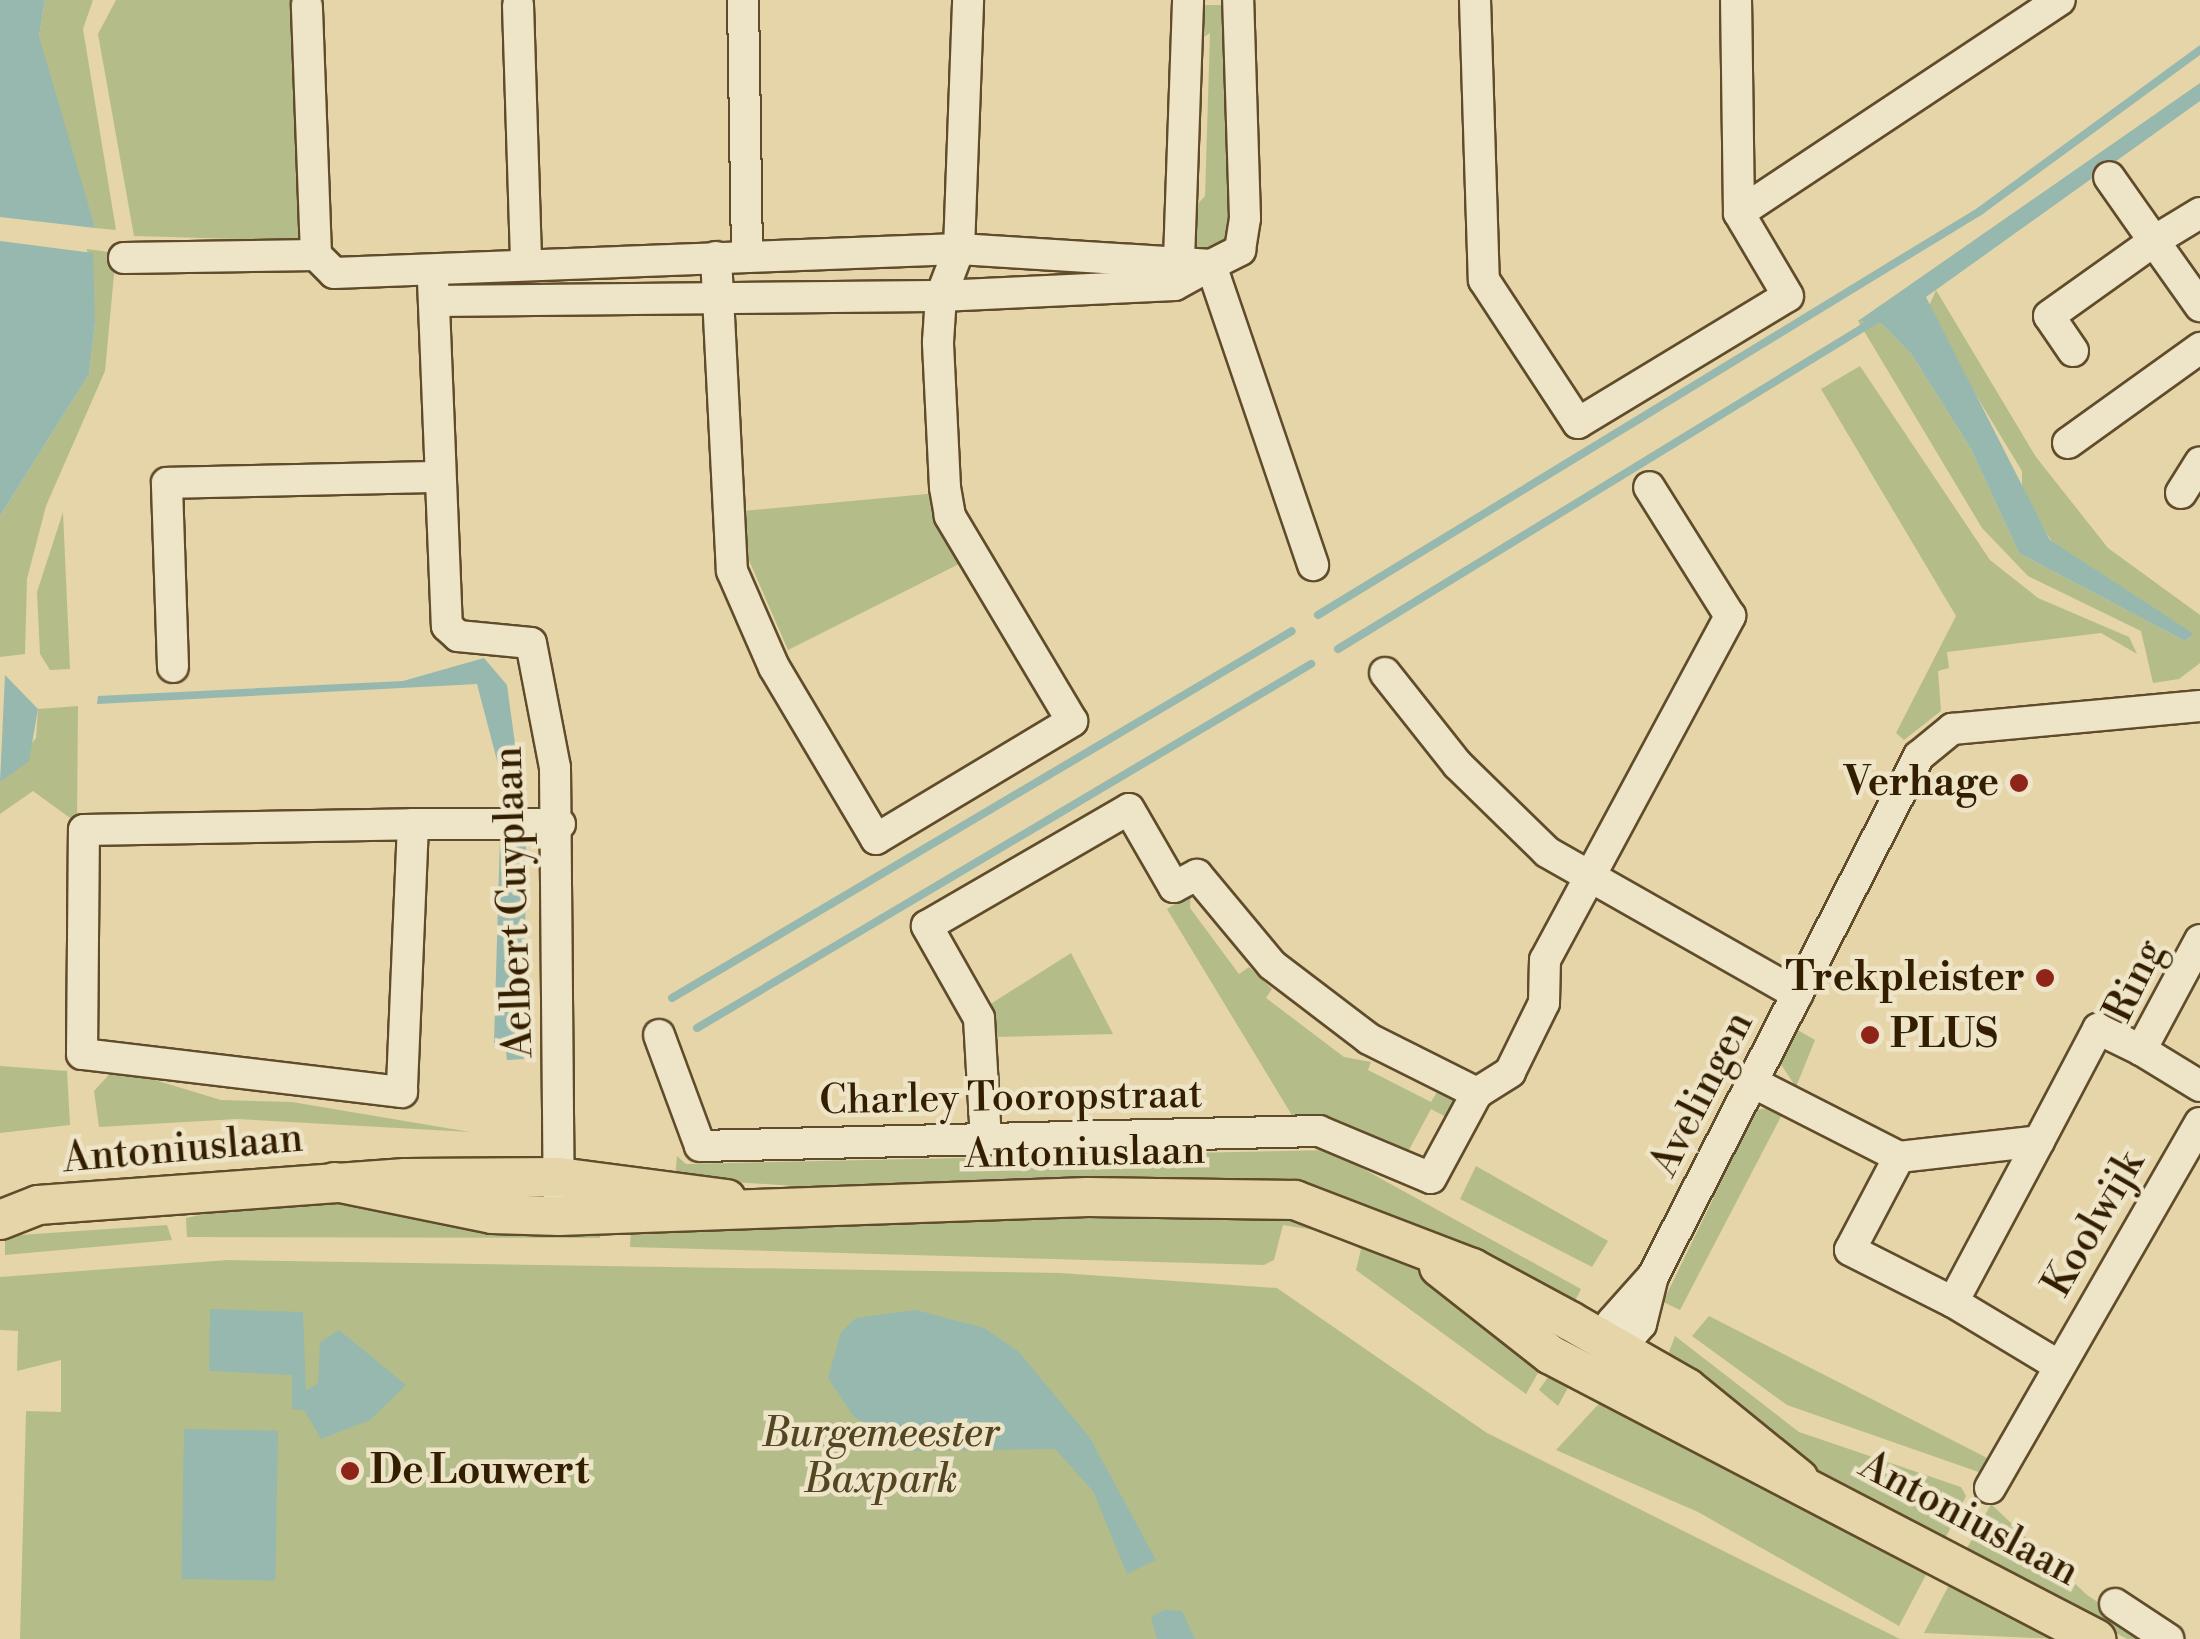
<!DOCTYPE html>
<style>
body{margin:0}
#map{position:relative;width:2200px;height:1639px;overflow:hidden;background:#e5d5a9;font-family:"Libre Bodoni",serif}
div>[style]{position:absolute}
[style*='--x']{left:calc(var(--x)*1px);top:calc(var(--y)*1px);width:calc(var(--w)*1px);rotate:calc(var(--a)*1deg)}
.green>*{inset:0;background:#b4bd89}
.water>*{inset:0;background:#96b8ae;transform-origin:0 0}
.stream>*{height:8px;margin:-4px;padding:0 4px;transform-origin:4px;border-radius:4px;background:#96b8ae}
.roads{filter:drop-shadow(2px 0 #604c2a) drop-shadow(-2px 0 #604c2a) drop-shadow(0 2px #604c2a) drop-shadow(0 -2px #604c2a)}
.minor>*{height:30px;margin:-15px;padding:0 15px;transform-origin:15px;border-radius:15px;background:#eee4c7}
.major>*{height:38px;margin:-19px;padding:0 19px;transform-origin:19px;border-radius:19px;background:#e5d5a9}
.dots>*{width:28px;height:28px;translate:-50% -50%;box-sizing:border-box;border:5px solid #eee4c7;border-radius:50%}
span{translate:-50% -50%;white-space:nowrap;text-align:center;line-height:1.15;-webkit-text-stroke:9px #eee4c7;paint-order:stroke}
.poi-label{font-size:40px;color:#341e00;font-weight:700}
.right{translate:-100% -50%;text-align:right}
.left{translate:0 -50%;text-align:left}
.street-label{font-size:40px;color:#341e00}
.park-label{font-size:40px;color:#544622;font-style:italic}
</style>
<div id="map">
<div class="green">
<i style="clip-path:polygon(45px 0,93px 0,83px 29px,116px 230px,95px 228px,53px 96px,39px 36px)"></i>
<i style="clip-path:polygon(116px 0,300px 0,304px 241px,134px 236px,98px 34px)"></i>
<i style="clip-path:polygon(1203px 5px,1226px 5px,1233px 213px,1225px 243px,1210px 251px,1187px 249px,1189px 213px,1205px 196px,1210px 33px,1194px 43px)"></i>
<i style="clip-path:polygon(87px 249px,116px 253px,105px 371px,46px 506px,27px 579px,25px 654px,0 657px,0 516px,89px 374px,95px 323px)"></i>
<i style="clip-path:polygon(1936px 290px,2036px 457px,2108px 548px,2200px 615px,2200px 663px,2179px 679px,2153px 683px,2141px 631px,2028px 576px,1982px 528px,1858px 321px,1882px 324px,1912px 355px,1971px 449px,2019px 553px,2185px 641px,2193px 635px,2052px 542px,2022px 491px,2022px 471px,1926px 313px)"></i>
<i style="clip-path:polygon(1860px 366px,1990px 560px,2038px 598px,2129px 637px,2137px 654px,2101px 633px,1947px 652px,1949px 668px,1938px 671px,1941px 711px,1904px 740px,1896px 733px,1956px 616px,1821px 389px)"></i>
<i style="clip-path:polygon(938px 493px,963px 562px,788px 650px,748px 558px,742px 511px)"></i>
<i style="clip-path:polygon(63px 512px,70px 669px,50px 670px,40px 654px,37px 592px)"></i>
<i style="clip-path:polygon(78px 706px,77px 823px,33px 791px,0 814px,0 782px,36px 738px,38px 709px)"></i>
<i style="clip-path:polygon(1191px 893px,1190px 908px,1239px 974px,1249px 967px,1272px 989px,1266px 998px,1344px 1057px,1371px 1062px,1368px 1070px,1431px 1102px,1440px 1087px,1457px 1095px,1448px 1118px,1431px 1109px,1409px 1150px,1424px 1163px,1320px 1119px,1296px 1122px,1167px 909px)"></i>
<i style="clip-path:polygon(1071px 953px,1113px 1034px,998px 1037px,989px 1005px)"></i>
<i style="clip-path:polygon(1796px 1029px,1815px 1040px,1796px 1087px,1780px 1063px)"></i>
<i style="clip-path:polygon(0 1066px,67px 1071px,70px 1125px,0 1133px)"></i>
<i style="clip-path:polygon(115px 1068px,221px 1100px,292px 1102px,470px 1132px,237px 1119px,99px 1127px,94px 1091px)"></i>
<i style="clip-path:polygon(1787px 1105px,1680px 1310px,1663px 1302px,1756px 1110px)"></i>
<i style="clip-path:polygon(1329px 1150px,1581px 1289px,1570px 1311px,1301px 1179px,809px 1187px,675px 1178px,677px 1156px,686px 1164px)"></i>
<i style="clip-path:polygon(1476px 1166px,1608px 1241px,1592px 1267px,1460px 1199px)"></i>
<i style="clip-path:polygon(286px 1197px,600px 1224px,600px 1238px,187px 1237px,186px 1218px)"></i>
<i style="clip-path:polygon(1282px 1213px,1386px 1250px,1451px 1291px,1543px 1364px,1526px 1394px,1356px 1270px,1361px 1249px,1320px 1231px,1283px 1225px,1274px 1260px,1264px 1265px,630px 1247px,631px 1228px)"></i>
<i style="clip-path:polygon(167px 1225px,172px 1240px,5px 1255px,5px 1236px)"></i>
<i style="clip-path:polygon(228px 1260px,1060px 1273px,1277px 1288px,1487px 1433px,1900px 1639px,20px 1639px,26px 1411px,61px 1412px,61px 1360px,17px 1371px,18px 1331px,0 1330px,0 1277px)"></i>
<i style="clip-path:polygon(1709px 1316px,1999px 1464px,1990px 1476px,1787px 1405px,1692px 1336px)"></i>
<i style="clip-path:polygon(1675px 1336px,1799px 1432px,1961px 1487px,1966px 1496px,1944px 1541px,1823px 1480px,1666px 1360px)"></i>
<i style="clip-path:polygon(1557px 1364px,1575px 1375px,1558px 1406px,1539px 1390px)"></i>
<i style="clip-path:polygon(1607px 1395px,1928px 1571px,1899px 1626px,1698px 1512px,1556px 1450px)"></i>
<i style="clip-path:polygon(1991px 1504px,2087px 1595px,2154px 1639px,2127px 1639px,1965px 1552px)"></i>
<i style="clip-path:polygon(1950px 1583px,2057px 1639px,1924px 1633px)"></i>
</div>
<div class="water">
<i style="clip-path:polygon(0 0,45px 0,39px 36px,95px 228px,0 217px)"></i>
<i style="clip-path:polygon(2200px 83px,2200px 101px,1926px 297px,2050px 540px,2194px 634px,2185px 641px,2019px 553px,1971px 449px,1912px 355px,1882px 324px,1858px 321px)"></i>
<i style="clip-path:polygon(0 241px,93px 253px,95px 323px,89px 374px,0 516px)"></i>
<i style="clip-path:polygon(484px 658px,507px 685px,524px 810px,510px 810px,477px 684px,97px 704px,98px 696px,403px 681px)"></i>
<i style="clip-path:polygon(5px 675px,38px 709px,29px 761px,0 782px)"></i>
<i style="clip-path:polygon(500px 837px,526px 838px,524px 1059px,507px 1060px,505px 1043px,494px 1043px)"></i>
<i style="clip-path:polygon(210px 1309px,303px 1312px,306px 1391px,318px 1383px,320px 1342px,339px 1330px,406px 1385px,370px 1420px,321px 1439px,304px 1410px,292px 1409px,292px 1375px,209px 1371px)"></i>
<i style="clip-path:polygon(916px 1310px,984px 1328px,1019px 1352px,1090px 1438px,1156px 1560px,1127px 1574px,1093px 1491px,1055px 1449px,913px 1451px,854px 1417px,828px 1378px,841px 1332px,856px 1318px)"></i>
<i style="left:184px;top:1429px;width:94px;height:150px;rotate:1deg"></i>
<i style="clip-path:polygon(1164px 1610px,1182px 1611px,1195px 1639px,1157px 1639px,1151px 1617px)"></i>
</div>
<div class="stream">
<i style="--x:1318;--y:615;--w:776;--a:-31.39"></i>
<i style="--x:1980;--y:211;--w:273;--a:-36.2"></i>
<i style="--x:1338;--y:649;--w:634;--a:-31.46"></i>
<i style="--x:672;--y:998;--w:720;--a:-30.62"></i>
<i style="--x:697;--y:1028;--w:714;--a:-30.66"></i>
</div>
<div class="roads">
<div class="minor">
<i style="--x:743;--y:0;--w:257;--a:89.1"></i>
<i style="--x:1475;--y:0;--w:280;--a:88.2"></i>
<i style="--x:1484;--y:280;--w:171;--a:56.7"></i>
<i style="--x:1578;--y:423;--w:245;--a:-31.2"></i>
<i style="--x:1788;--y:296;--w:96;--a:-120.6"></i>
<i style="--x:1739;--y:213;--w:213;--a:-90.8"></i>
<i style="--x:518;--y:5;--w:256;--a:88.2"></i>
<i style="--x:1739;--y:213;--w:385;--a:-33.6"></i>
<i style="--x:2200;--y:213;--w:54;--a:148.7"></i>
<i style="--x:2154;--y:241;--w:80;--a:54.7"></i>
<i style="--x:316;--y:255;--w:25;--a:45"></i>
<i style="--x:334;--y:273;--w:625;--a:-2.2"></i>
<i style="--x:959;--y:249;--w:253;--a:3.6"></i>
<i style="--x:1211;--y:265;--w:33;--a:-27"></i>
<i style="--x:1240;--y:250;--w:32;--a:-81"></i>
<i style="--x:1245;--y:218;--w:218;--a:-91.8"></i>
<i style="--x:716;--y:257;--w:314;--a:87.1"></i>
<i style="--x:732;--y:571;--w:105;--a:66.4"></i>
<i style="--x:774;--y:667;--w:200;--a:59.3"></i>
<i style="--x:876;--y:839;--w:229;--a:-31"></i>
<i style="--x:1072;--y:721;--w:239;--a:-120.8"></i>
<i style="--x:950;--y:516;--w:29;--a:-100"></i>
<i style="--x:945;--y:487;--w:145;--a:-92.8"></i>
<i style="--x:938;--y:342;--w:46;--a:-86.3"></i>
<i style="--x:941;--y:296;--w:50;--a:-69"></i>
<i style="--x:959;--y:249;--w:249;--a:-87.9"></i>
<i style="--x:124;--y:258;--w:192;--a:-0.9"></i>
<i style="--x:316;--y:255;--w:250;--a:-92.1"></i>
<i style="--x:1179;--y:260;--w:260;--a:-88"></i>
<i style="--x:433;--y:281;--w:345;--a:87.7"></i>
<i style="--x:447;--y:626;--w:15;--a:42"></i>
<i style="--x:458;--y:636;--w:73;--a:5.5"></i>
<i style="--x:531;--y:643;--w:127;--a:79.1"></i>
<i style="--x:555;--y:768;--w:448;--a:89.5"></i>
<i style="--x:435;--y:301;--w:506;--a:-0.57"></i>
<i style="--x:941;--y:296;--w:234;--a:-2.7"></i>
<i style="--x:1175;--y:285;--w:41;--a:-29.1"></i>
<i style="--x:1211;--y:265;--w:317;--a:71.2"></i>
<i style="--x:2073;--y:351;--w:42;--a:-124.4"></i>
<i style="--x:2049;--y:316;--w:129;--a:-35.5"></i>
<i style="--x:2154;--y:241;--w:78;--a:-125.1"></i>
<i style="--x:2068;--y:443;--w:163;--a:-35.7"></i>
<i style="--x:2181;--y:493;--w:36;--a:-58"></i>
<i style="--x:173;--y:667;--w:184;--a:-91.9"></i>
<i style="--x:167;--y:483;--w:273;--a:-1.3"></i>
<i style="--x:1385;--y:673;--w:117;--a:51.6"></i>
<i style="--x:1458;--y:765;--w:124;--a:44.3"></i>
<i style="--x:1547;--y:852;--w:288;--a:29.6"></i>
<i style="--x:413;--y:824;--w:268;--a:92.4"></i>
<i style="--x:402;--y:1092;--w:322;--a:-173.2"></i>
<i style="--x:82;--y:1054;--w:224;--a:-89.5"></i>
<i style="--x:84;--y:830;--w:329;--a:-1"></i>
<i style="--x:413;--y:824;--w:147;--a:0"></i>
<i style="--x:2200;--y:940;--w:125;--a:118.2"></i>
<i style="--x:2141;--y:1050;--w:69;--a:31.4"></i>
<i style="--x:659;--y:1035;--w:118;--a:69.7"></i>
<i style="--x:700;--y:1146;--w:619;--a:-1.39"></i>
<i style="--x:1319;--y:1131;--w:121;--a:22.8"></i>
<i style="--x:1431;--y:1178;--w:97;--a:-61.6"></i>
<i style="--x:1477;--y:1093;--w:39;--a:-32"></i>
<i style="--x:1510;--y:1072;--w:77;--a:-63.8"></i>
<i style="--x:1544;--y:1003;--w:43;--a:-88.7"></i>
<i style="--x:1545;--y:960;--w:391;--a:-61.7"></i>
<i style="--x:1730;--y:616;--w:152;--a:-122.1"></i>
<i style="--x:1754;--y:1083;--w:163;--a:27"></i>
<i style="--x:1899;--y:1157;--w:141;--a:-6.5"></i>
<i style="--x:2039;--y:1141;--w:127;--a:-62.2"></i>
<i style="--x:2098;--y:1029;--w:48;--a:26"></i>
<i style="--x:986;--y:1140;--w:122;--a:-93.3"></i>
<i style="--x:979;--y:1018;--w:106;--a:-119.5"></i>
<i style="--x:927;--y:926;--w:233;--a:-30.1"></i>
<i style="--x:1129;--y:809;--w:90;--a:60"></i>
<i style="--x:1174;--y:887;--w:26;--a:-28"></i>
<i style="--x:1197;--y:875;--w:117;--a:50.2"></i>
<i style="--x:1272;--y:965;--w:122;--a:37.3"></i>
<i style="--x:1369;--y:1039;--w:121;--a:26.6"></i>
<i style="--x:1899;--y:1157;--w:105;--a:117.8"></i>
<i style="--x:1850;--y:1250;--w:115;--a:26.8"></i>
<i style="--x:1953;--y:1302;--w:183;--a:-61.9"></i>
<i style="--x:1953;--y:1302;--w:122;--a:31"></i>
<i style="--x:1616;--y:1347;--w:25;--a:-99"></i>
<i style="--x:1612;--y:1322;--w:62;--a:-48.3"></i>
<i style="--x:1606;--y:1364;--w:53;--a:-48.8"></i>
<i style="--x:1641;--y:1324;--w:49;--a:-76"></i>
<i style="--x:1653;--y:1276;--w:584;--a:-62.91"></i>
<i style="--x:1919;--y:756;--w:43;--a:-39.3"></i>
<i style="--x:1952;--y:729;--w:249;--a:-5.3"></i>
<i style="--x:1990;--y:1488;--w:421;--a:-60.1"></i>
<i style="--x:2115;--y:1604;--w:64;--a:33.4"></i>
</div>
<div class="major">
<i style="--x:335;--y:1182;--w:160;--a:11.5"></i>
<i style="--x:492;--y:1214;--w:67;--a:1.7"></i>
<i style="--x:559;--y:1216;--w:529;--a:-2.06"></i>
<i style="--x:1088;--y:1197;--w:207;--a:0.8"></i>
<i style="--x:1295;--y:1200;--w:190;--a:21"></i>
<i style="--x:1472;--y:1268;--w:111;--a:28.4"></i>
<i style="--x:1570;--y:1321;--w:135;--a:29.8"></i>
<i style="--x:1687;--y:1388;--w:144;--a:39.1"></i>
<i style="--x:0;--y:1220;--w:41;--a:-21.5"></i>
<i style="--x:38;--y:1205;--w:368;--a:-4.2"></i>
<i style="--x:405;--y:1178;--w:154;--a:-0.4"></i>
<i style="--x:559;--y:1177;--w:169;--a:7.5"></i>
<i style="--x:1439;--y:1267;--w:142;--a:38.2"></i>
<i style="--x:1551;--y:1355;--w:615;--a:27.52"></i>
</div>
</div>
<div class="dots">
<i style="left:2019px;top:783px;background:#8f2418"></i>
<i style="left:2045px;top:978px;background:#8f2418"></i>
<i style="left:1870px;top:1035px;background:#8f2418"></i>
<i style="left:350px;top:1471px;background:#8f2418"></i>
</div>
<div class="poi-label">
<span class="right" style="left:1999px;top:783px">Verhage</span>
<span class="right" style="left:2025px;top:978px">Trekpleister</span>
<span class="left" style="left:1890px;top:1035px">PLUS</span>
<span class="left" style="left:370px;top:1471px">De Louwert</span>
</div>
<div class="street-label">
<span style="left:514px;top:902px;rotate:-92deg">Aelbert Cuyplaan</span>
<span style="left:2135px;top:981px;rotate:-64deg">Ring</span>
<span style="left:1702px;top:1094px;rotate:-63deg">Avelingen</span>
<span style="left:1011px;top:1098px;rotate:-1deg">Charley Tooropstraat</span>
<span style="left:183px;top:1149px;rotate:-5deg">Antoniuslaan</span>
<span style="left:1085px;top:1153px;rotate:-1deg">Antoniuslaan</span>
<span style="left:2094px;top:1224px;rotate:-60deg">Koolwijk</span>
<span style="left:1969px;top:1519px;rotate:28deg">Antoniuslaan</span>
</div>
<div class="park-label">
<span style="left:881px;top:1457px">Burgemeester<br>Baxpark</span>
</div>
</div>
